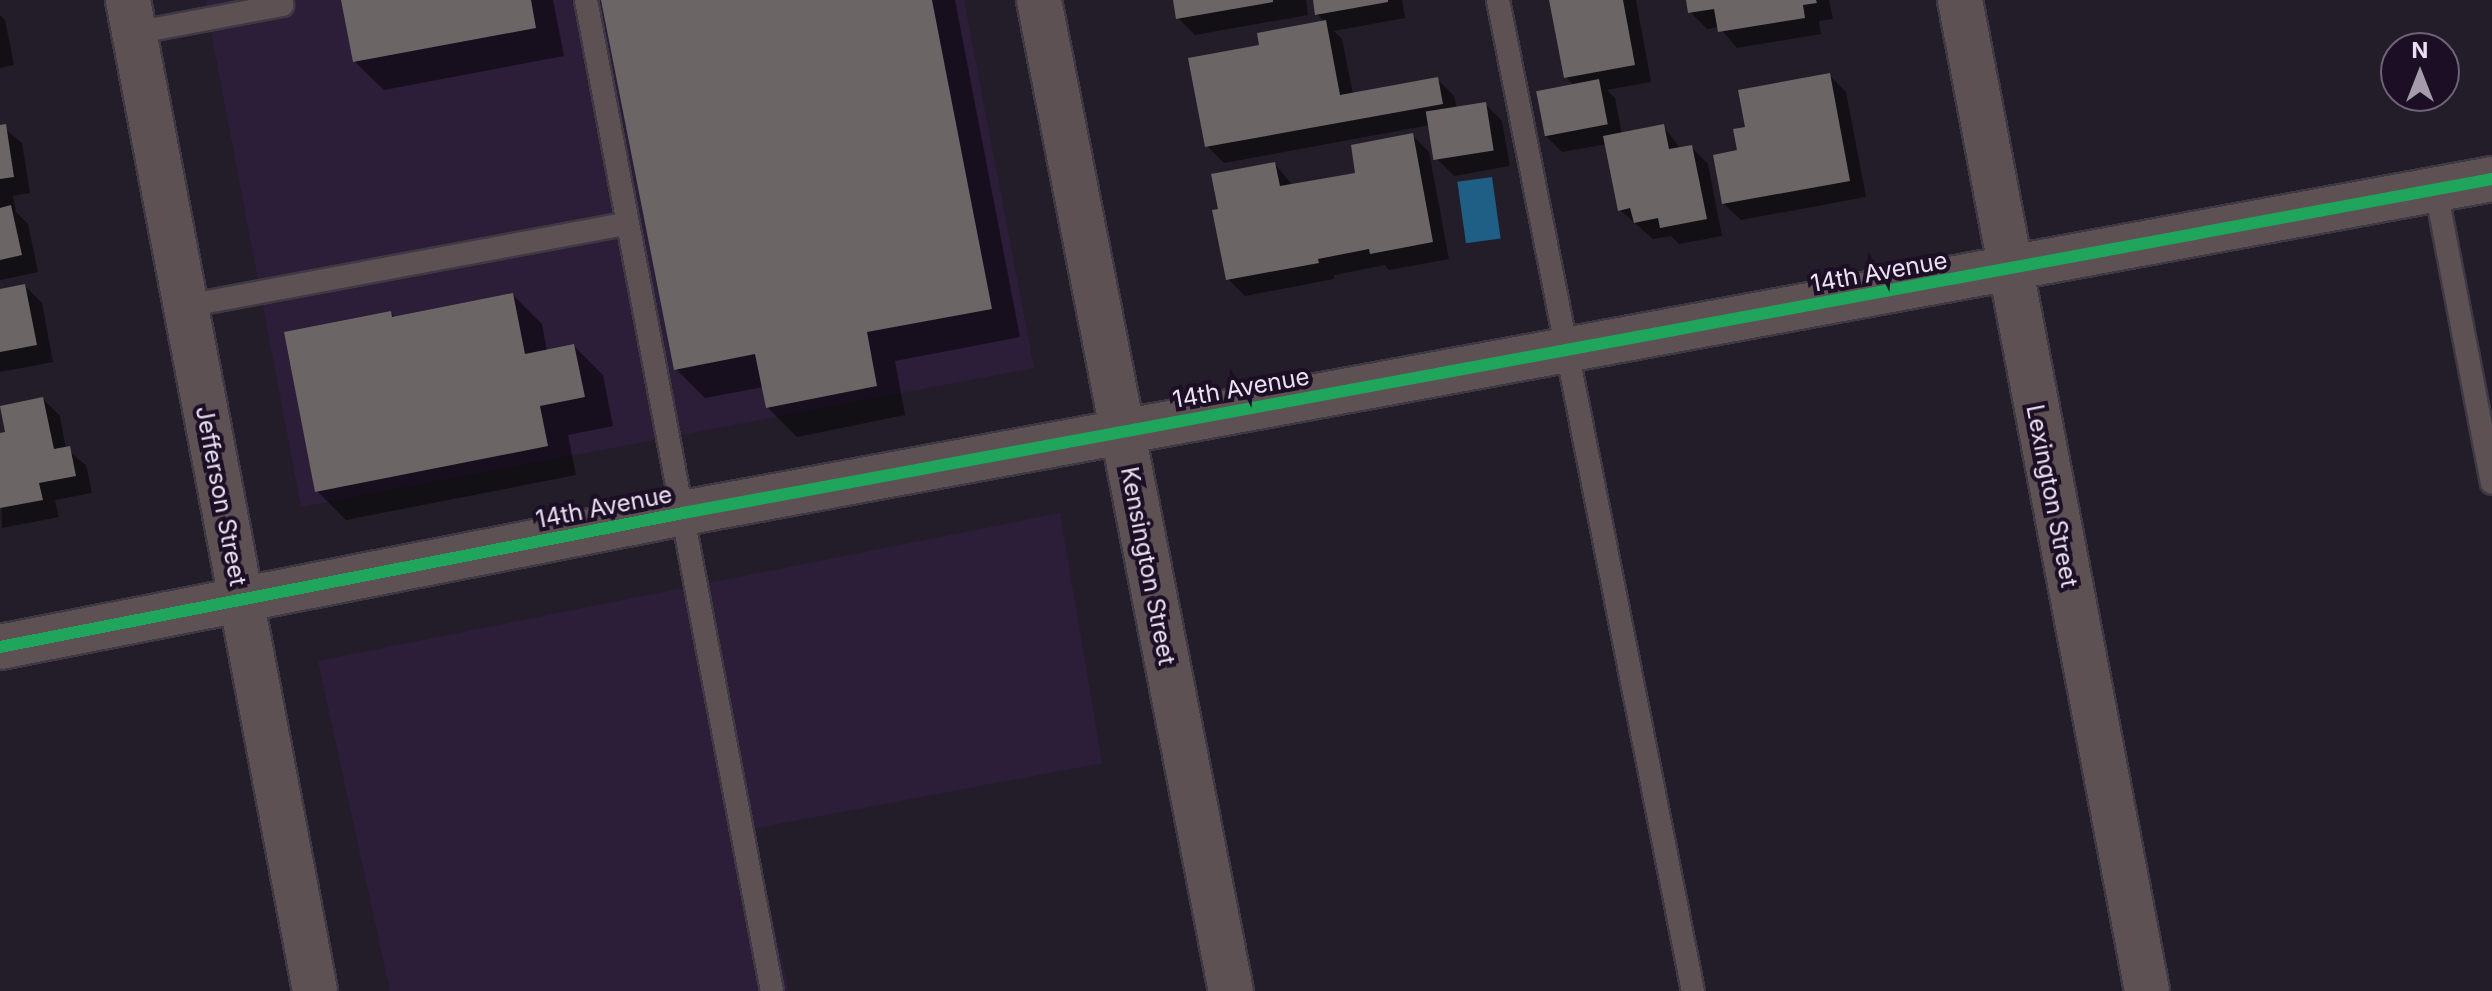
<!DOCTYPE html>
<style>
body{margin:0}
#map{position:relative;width:2492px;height:991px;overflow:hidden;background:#231d29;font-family:Inter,sans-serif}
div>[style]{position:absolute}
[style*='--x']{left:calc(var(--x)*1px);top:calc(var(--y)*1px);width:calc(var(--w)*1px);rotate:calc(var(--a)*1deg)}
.built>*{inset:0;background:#2c1d39}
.water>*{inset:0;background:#1f5f86;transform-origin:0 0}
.shadow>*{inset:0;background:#0007}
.building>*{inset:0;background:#6c6565;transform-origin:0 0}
.roads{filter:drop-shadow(2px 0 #3f3944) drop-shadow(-2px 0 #3f3944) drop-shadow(0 2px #3f3944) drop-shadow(0 -2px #3f3944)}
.service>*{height:22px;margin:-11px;padding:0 11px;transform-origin:11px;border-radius:11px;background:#5d5154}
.minor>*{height:44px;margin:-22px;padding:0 22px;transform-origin:22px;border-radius:22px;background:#5d5154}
.cycleway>*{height:12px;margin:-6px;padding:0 6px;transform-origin:6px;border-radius:6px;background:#20a55d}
span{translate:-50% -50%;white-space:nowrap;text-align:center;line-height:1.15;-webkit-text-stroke:8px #1b0e25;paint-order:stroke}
.street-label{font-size:24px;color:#e9e1f1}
.north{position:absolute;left:2380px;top:32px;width:80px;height:80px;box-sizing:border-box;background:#1b0e25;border:2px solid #6d6277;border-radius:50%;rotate:0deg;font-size:22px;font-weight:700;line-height:32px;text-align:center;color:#e9e1f1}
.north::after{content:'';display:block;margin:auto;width:28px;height:36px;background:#a49cab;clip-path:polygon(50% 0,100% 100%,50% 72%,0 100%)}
</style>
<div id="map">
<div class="built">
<i style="clip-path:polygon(205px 0,964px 0,1034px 368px,301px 507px)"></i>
<i style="clip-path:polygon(1060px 513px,1102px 763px,752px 829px,789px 991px,390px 991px,318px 661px)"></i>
</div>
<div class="water">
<i style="left:1492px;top:177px;width:62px;height:35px;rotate:82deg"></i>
</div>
<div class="shadow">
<i style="clip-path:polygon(343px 0,553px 0,564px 56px,384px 90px,354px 61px)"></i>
<i style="clip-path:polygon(603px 0,955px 0,1020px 337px,895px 361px,905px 415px,797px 437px,768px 408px,764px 387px,705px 398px,676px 369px)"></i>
<i style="clip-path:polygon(1175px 0,1306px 0,1308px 15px,1195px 35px,1178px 18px)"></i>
<i style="clip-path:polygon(1315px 0,1402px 0,1405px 18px,1334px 31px,1342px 39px,1353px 94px,1437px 79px,1454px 96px,1457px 109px,1485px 104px,1502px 121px,1510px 166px,1454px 176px,1437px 159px,1430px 125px,1224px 163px,1207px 146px,1262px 46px,1325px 22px,1317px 14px)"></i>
<i style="clip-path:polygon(1551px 0,1636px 0,1651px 82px,1607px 90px,1615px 98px,1622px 134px,1663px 126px,1681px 149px,1691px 147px,1708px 164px,1722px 236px,1679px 244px,1671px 236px,1653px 239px,1620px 210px,1607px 144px,1562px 152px,1545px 135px,1574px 86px,1566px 77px)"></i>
<i style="clip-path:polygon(1688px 0,1829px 0,1833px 19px,1819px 21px,1821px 34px,1737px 48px,1719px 27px,1707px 29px,1690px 12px)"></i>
<i style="clip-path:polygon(0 15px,5px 20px,14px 65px,0 68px)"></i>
<i style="clip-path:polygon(1829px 75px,1846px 92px,1866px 197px,1741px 220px,1724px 204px,1747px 129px)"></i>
<i style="clip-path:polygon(0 125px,22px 143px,30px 193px,13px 196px,16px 212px,28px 224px,38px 272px,0 280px)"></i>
<i style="clip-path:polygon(1412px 135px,1429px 152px,1449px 259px,1389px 270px,1385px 265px,1334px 275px,1334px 279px,1245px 296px,1228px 279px,1275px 164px,1293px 186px,1358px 174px)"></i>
<i style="clip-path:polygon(25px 286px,42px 303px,53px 362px,0 372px,0 291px)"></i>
<i style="clip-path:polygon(513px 295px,542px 324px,547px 351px,574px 346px,603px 375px,613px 426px,568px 435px,576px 475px,346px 520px,317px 491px,391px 313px,396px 318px)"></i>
<i style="clip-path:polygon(43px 399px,60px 416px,66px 449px,86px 465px,92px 493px,55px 500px,59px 517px,2px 528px,0 435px,8px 434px)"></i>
</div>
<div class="building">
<i style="clip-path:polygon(341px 0,531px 0,536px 28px,353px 62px)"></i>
<i style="clip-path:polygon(601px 0,932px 0,992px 309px,867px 332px,877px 386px,766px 408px,755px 354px,674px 370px)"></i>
<i style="clip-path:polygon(1173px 0,1273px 0,1273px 2px,1176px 19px)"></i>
<i style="clip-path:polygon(1313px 0,1388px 0,1388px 2px,1315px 15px)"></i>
<i style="clip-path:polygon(1549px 0,1623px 0,1635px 65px,1564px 78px)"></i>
<i style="clip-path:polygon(1686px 0,1816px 0,1817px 3px,1803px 5px,1805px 18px,1718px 32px,1714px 9px,1688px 13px)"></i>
<i style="clip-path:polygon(1326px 20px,1340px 95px,1438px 77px,1443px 104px,1205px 147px,1188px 58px,1259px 45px,1257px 33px)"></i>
<i style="clip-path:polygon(1830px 73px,1850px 181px,1722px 204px,1713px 155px,1737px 150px,1733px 129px,1745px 127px,1738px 90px)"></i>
<i style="left:1599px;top:79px;width:46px;height:64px;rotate:79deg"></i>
<i style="left:1486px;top:102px;width:49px;height:61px;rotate:81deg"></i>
<i style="clip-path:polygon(6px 124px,14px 177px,0 179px,0 125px)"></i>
<i style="clip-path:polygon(1664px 124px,1669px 149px,1692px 145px,1707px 219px,1660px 228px,1658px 218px,1634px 223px,1630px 208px,1618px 211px,1603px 136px)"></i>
<i style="clip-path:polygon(1413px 133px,1433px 242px,1370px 254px,1369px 249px,1318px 259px,1319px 263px,1226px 280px,1212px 210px,1218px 209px,1211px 174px,1275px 162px,1280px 186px,1355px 173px,1351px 145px)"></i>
<i style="clip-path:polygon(11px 205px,22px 255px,0 260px,0 208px)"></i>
<i style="clip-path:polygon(25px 284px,37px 345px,0 352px,0 289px)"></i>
<i style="clip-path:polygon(513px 293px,525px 354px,574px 344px,585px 397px,540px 406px,548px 446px,315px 492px,284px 332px,391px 311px,392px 317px)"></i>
<i style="clip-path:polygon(43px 397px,54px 449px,70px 446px,76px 476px,39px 483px,43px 500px,0 508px,0 433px,5px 432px,0 406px)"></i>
</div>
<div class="roads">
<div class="service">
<i style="--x:586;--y:0;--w:1008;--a:79.37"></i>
<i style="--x:1498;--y:0;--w:1010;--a:78.87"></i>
<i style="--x:134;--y:33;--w:151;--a:-10.7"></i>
<i style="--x:282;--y:5;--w:5;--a:-101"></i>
<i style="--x:2436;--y:190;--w:298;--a:79.2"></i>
<i style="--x:186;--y:306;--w:448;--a:-10.6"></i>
</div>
<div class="minor">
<i style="--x:128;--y:0;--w:1008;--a:79.31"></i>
<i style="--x:1039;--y:0;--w:1009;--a:79.04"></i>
<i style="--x:1960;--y:0;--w:1008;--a:79.31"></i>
<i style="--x:0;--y:647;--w:696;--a:-11.1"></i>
<i style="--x:683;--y:513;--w:1840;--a:-10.46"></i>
</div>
</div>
<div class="cycleway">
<i style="--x:0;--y:647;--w:696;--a:-11.1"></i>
<i style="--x:683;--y:513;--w:1840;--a:-10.46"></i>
</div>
<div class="street-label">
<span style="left:1879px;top:272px;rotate:-10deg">14th Avenue</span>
<span style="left:1241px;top:388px;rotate:-10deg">14th Avenue</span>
<span style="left:221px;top:496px;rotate:79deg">Jefferson Street</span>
<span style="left:2052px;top:496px;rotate:79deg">Lexington Street</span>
<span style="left:604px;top:507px;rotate:-11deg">14th Avenue</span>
<span style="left:1148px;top:566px;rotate:79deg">Kensington Street</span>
</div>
<div class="north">N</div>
</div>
